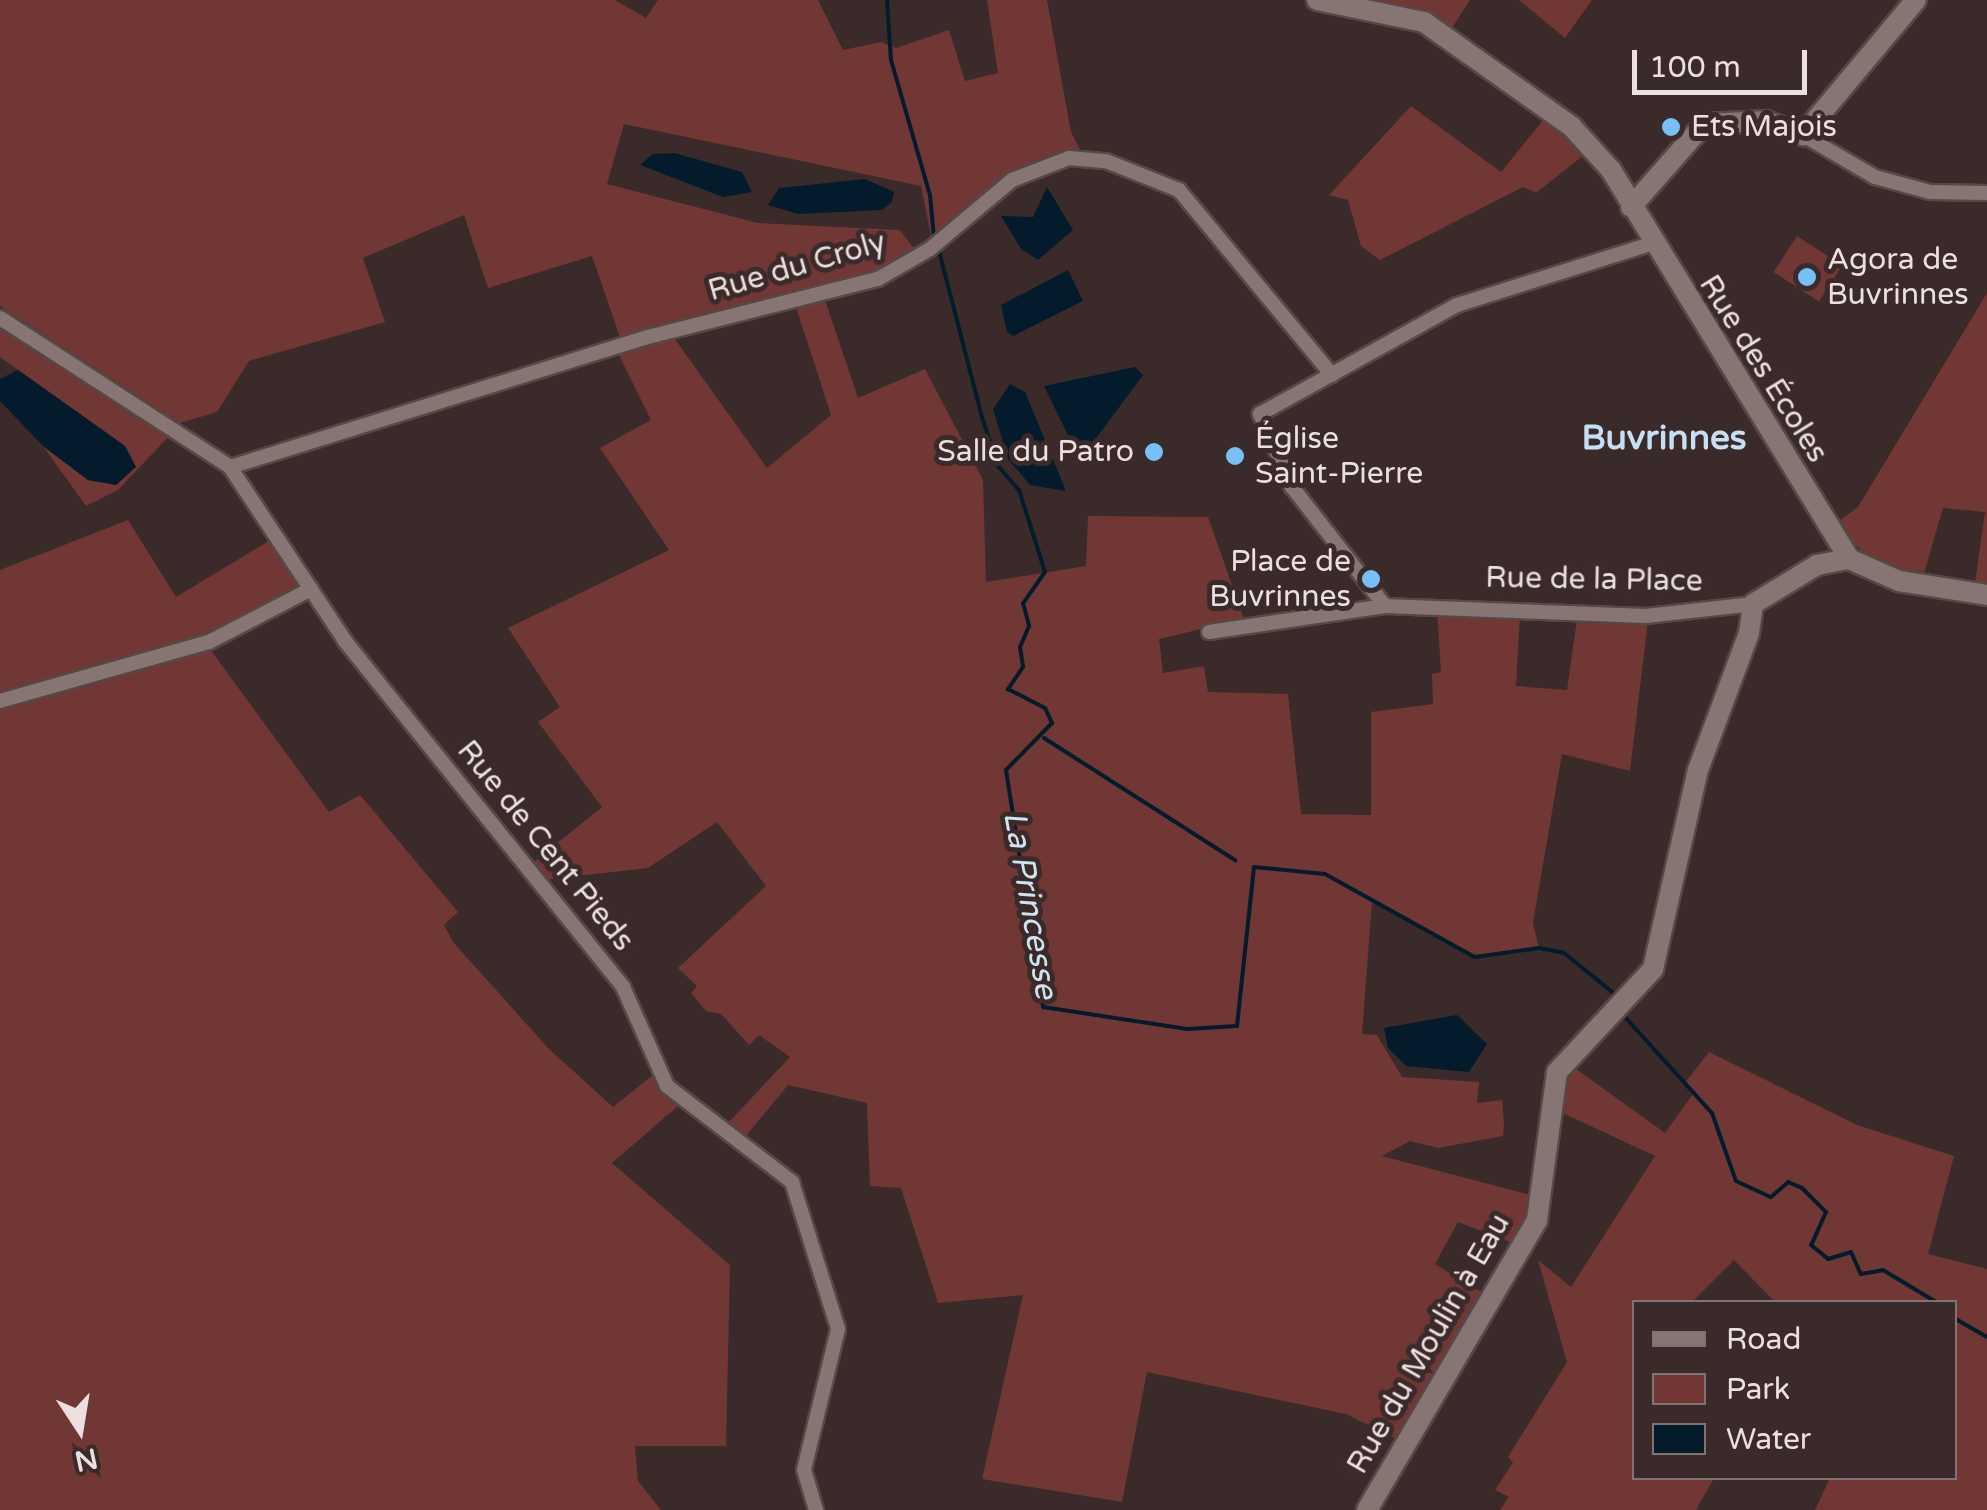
<!DOCTYPE html>
<meta charset="utf-8">
<style>
body{margin:0}
#map{position:relative;width:1987px;height:1510px;overflow:hidden;background:#3a2a29;font-family:"Varela Round",sans-serif}
div>[style]{position:absolute}
[style*='--x']{left:calc(var(--x)*1px);top:calc(var(--y)*1px);width:calc(var(--w)*1px);rotate:calc(var(--a)*1deg)}
.green>*{inset:0;background:#703734;transform-origin:0 0}
.water>*{inset:0;background:#041b2c}
.stream>*{height:4px;margin:-2px;padding:0 2px;transform-origin:2px;border-radius:2px;background:#041b2c}
.roads{filter:drop-shadow(2px 0 #554847) drop-shadow(-2px 0 #554847) drop-shadow(0 2px #554847) drop-shadow(0 -2px #554847)}
.street>*{height:14px;margin:-7px;padding:0 7px;transform-origin:7px;border-radius:7px;background:#877573}
.secondary>*{height:20px;margin:-10px;padding:0 10px;transform-origin:10px;border-radius:10px;background:#877573}
.dots>*{width:28px;height:28px;translate:-50% -50%;box-sizing:border-box;border:5px solid #3a2a29;border-radius:50%}
span{translate:-50% -50%;white-space:nowrap;text-align:center;line-height:1.15;-webkit-text-stroke:10px #3a2a29;paint-order:stroke}
.poi-label{font-size:30px;color:#ebe0df}
.left{translate:0 -50%;text-align:left}
.right{translate:-100% -50%;text-align:right}
.street-label{font-size:30px;color:#ebe0df}
.water-label{font-size:32px;color:#d0e3f1;font-style:italic}
.quarter-label{font-size:35px;color:#c6dff4;font-weight:700}
.legend{position:absolute;left:1632px;top:1300px;width:325px;height:180px;box-sizing:border-box;background:#3a2a29;border:2px solid #817372;margin:0;padding:12px 18px;list-style:none;font-size:30px;color:#ebe0df}
.legend li{display:flex;align-items:center;gap:20px;height:50px}
.legend b{width:50px;border:2px solid #817372}
.north{position:absolute;left:30px;top:1380px;width:100px;height:100px;-webkit-text-stroke:8px #3a2a29;paint-order:stroke;rotate:168deg;font-size:28px;font-weight:700;line-height:40px;text-align:center;color:#ebe0df}
.north::after{content:'';display:block;margin:auto;width:35px;height:45px;background:#ebe0df;clip-path:polygon(50% 0,100% 100%,50% 72%,0 100%)}
.scale{position:absolute;left:1632px;top:50px;width:175px;height:45px;box-sizing:border-box;border:5px solid #ebe0df;border-top:0;padding-left:12px;font-size:30px;line-height:35px;white-space:nowrap;color:#ebe0df;-webkit-text-stroke:8px #3a2a29;paint-order:stroke}
</style>
<div id="map">
<div class="green">
<i style="clip-path:polygon(0 0,615px 0,646px 18px,658px 0,818px 0,843px 50px,881px 42px,896px 48px,949px 30px,965px 81px,998px 73px,987px 0,1047px 0,1071px 132px,1082px 154px,1015px 173px,932px 241px,921px 186px,624px 124px,607px 184px,758px 223px,900px 230px,917px 253px,880px 273px,621px 340px,592px 256px,488px 288px,464px 215px,363px 258px,385px 322px,249px 361px,217px 412px,180px 423px,0 306px)"></i>
<i style="clip-path:polygon(1376px 0,1470px 0,1452px 28px)"></i>
<i style="clip-path:polygon(1519px 0,1592px 0,1565px 38px)"></i>
<i style="clip-path:polygon(1411px 106px,1501px 172px,1544px 119px,1584px 155px,1536px 193px,1523px 187px,1380px 260px,1361px 246px,1348px 200px,1329px 195px)"></i>
<i style="left:1797px;top:236px;width:54px;height:43px;rotate:33deg"></i>
<i style="clip-path:polygon(1987px 293px,1987px 590px,1974px 589px,1985px 512px,1943px 508px,1922px 580px,1865px 554px,1835px 524px,1858px 507px)"></i>
<i style="clip-path:polygon(824px 297px,858px 398px,925px 369px,983px 480px,986px 582px,1086px 566px,1088px 516px,1208px 517px,1244px 619px,1159px 639px,1163px 673px,1204px 666px,1208px 692px,1288px 694px,1301px 814px,1371px 815px,1371px 712px,1433px 704px,1432px 674px,1441px 672px,1437px 611px,1520px 615px,1516px 686px,1567px 690px,1577px 619px,1648px 621px,1630px 771px,1562px 754px,1533px 923px,1539px 948px,1475px 957px,1372px 902px,1362px 1034px,1377px 1035px,1402px 1077px,1479px 1082px,1477px 1103px,1502px 1100px,1504px 1124px,1503px 1136px,1438px 1148px,1410px 1141px,1382px 1156px,1538px 1197px,1518px 1245px,1458px 1222px,1435px 1264px,1488px 1296px,1400px 1441px,1346px 1414px,1147px 1372px,1122px 1502px,982px 1479px,1023px 1295px,938px 1303px,901px 1188px,870px 1186px,867px 1103px,788px 1085px,745px 1137px,726px 1125px,790px 1057px,759px 1035px,749px 1045px,721px 1014px,706px 1011px,691px 993px,697px 986px,678px 968px,766px 886px,717px 822px,648px 868px,542px 880px,530px 865px,602px 807px,538px 722px,560px 707px,508px 628px,669px 550px,600px 448px,651px 420px,617px 351px,672px 335px,767px 468px,831px 415px,795px 304px)"></i>
<i style="clip-path:polygon(0 322px,174px 431px,118px 490px,86px 506px,43px 446px,88px 480px,116px 485px,135px 467px,125px 446px,0 357px)"></i>
<i style="clip-path:polygon(128px 520px,176px 597px,272px 539px,302px 589px,214px 638px,0 698px,0 570px)"></i>
<i style="clip-path:polygon(207px 645px,329px 812px,360px 795px,458px 912px,444px 925px,454px 943px,548px 1048px,613px 1107px,654px 1074px,679px 1105px,612px 1163px,730px 1265px,726px 1446px,635px 1446px,638px 1481px,661px 1510px,0 1510px,0 704px)"></i>
<i style="clip-path:polygon(1709px 1052px,1857px 1125px,1954px 1156px,1928px 1254px,1987px 1269px,1987px 1510px,1815px 1510px,1830px 1478px,1954px 1478px,1954px 1302px,1775px 1302px,1734px 1260px,1692px 1302px,1634px 1302px,1634px 1478px,1714px 1478px,1696px 1510px,1500px 1510px,1509px 1497px,1495px 1490px,1513px 1462px,1508px 1457px,1567px 1362px,1538px 1260px,1571px 1287px,1655px 1156px,1554px 1109px,1560px 1082px,1572px 1066px,1665px 1133px,1693px 1094px,1684px 1084px)"></i>
</div>
<div class="water">
<i style="clip-path:polygon(674px 153px,742px 172px,752px 192px,723px 197px,640px 165px,653px 154px)"></i>
<i style="clip-path:polygon(865px 179px,894px 192px,892px 202px,882px 210px,798px 214px,768px 205px,779px 188px)"></i>
<i style="clip-path:polygon(1047px 187px,1073px 230px,1038px 260px,1021px 249px,1001px 216px,1033px 217px)"></i>
<i style="clip-path:polygon(1068px 270px,1083px 301px,1013px 336px,1007px 332px,1001px 305px)"></i>
<i style="clip-path:polygon(1135px 367px,1143px 375px,1080px 460px,1044px 386px)"></i>
<i style="clip-path:polygon(18px 370px,125px 446px,136px 467px,116px 485px,88px 480px,43px 446px,0 401px,0 379px)"></i>
<i style="clip-path:polygon(1010px 384px,1025px 392px,1066px 491px,1030px 485px,1008px 459px,993px 409px)"></i>
<i style="clip-path:polygon(1457px 1015px,1487px 1044px,1469px 1072px,1406px 1066px,1388px 1048px,1384px 1028px)"></i>
</div>
<div class="stream">
<i style="--x:887;--y:0;--w:60;--a:86.2"></i>
<i style="--x:891;--y:60;--w:141;--a:73.9"></i>
<i style="--x:930;--y:195;--w:43;--a:84.7"></i>
<i style="--x:938;--y:247;--w:176;--a:75.5"></i>
<i style="--x:982;--y:417;--w:52;--a:71.9"></i>
<i style="--x:998;--y:466;--w:32;--a:49"></i>
<i style="--x:1019;--y:490;--w:86;--a:72.4"></i>
<i style="--x:1045;--y:572;--w:38;--a:125"></i>
<i style="--x:1023;--y:603;--w:24;--a:75"></i>
<i style="--x:1029;--y:626;--w:23;--a:113"></i>
<i style="--x:1020;--y:647;--w:20;--a:81"></i>
<i style="--x:1023;--y:667;--w:27;--a:124"></i>
<i style="--x:1008;--y:689;--w:42;--a:27.2"></i>
<i style="--x:1045;--y:708;--w:17;--a:65"></i>
<i style="--x:1052;--y:723;--w:66;--a:134.4"></i>
<i style="--x:1006;--y:770;--w:240;--a:81.1"></i>
<i style="--x:1043;--y:1007;--w:146;--a:8.7"></i>
<i style="--x:1187;--y:1029;--w:50;--a:-3.4"></i>
<i style="--x:1237;--y:1026;--w:160;--a:-83.9"></i>
<i style="--x:1254;--y:867;--w:71;--a:5.6"></i>
<i style="--x:1325;--y:874;--w:171;--a:29"></i>
<i style="--x:1475;--y:957;--w:65;--a:-8"></i>
<i style="--x:1539;--y:948;--w:25;--a:11"></i>
<i style="--x:1564;--y:953;--w:67;--a:38.9"></i>
<i style="--x:1044;--y:738;--w:227;--a:32.6"></i>
<i style="--x:1624;--y:1016;--w:131;--a:47.8"></i>
<i style="--x:1712;--y:1113;--w:72;--a:70.6"></i>
<i style="--x:1736;--y:1181;--w:38;--a:25"></i>
<i style="--x:1771;--y:1197;--w:23;--a:-41"></i>
<i style="--x:1788;--y:1182;--w:15;--a:23"></i>
<i style="--x:1802;--y:1188;--w:34;--a:45"></i>
<i style="--x:1826;--y:1212;--w:36;--a:114"></i>
<i style="--x:1811;--y:1245;--w:22;--a:39"></i>
<i style="--x:1828;--y:1259;--w:24;--a:-17"></i>
<i style="--x:1851;--y:1252;--w:24;--a:66"></i>
<i style="--x:1861;--y:1274;--w:22;--a:-10"></i>
<i style="--x:1883;--y:1270;--w:62;--a:31.1"></i>
<i style="--x:1954;--y:1318;--w:38;--a:30"></i>
</div>
<div class="roads">
<div class="street">
<i style="--x:1803;--y:135;--w:83;--a:30.3"></i>
<i style="--x:1875;--y:177;--w:57;--a:15.3"></i>
<i style="--x:1930;--y:192;--w:57;--a:1"></i>
<i style="--x:0;--y:318;--w:274;--a:32.9"></i>
<i style="--x:230;--y:467;--w:209;--a:56.5"></i>
<i style="--x:345;--y:641;--w:444;--a:51.2"></i>
<i style="--x:623;--y:987;--w:108;--a:66"></i>
<i style="--x:667;--y:1086;--w:158;--a:37.5"></i>
<i style="--x:792;--y:1182;--w:154;--a:72.6"></i>
<i style="--x:838;--y:1329;--w:145;--a:103.6"></i>
<i style="--x:804;--y:1470;--w:42;--a:73.3"></i>
<i style="--x:230;--y:467;--w:434;--a:-17.3"></i>
<i style="--x:644;--y:338;--w:241;--a:-14.2"></i>
<i style="--x:878;--y:279;--w:60;--a:-30"></i>
<i style="--x:930;--y:249;--w:107;--a:-40.1"></i>
<i style="--x:1012;--y:180;--w:61;--a:-21.1"></i>
<i style="--x:1069;--y:158;--w:37;--a:5"></i>
<i style="--x:1106;--y:161;--w:79;--a:21.7"></i>
<i style="--x:1179;--y:190;--w:240;--a:50.4"></i>
<i style="--x:1385;--y:606;--w:151;--a:-128"></i>
<i style="--x:1292;--y:487;--w:80;--a:-113.7"></i>
<i style="--x:1260;--y:414;--w:225;--a:-29"></i>
<i style="--x:1457;--y:305;--w:202;--a:-17.5"></i>
<i style="--x:1209;--y:632;--w:178;--a:-8.4"></i>
<i style="--x:1385;--y:606;--w:261;--a:2.2"></i>
<i style="--x:1646;--y:616;--w:108;--a:-6.4"></i>
<i style="--x:0;--y:701;--w:217;--a:-15.8"></i>
<i style="--x:209;--y:642;--w:115;--a:-27.5"></i>
</div>
<div class="secondary">
<i style="--x:1317;--y:0;--w:109;--a:11.6"></i>
<i style="--x:1424;--y:22;--w:180;--a:35.3"></i>
<i style="--x:1571;--y:126;--w:59;--a:47.7"></i>
<i style="--x:1611;--y:170;--w:456;--a:58.5"></i>
<i style="--x:1849;--y:559;--w:55;--a:23.7"></i>
<i style="--x:1899;--y:581;--w:89;--a:9"></i>
<i style="--x:1631;--y:207;--w:111;--a:-48.7"></i>
<i style="--x:1704;--y:124;--w:62;--a:-2.8"></i>
<i style="--x:1766;--y:121;--w:40;--a:21"></i>
<i style="--x:1803;--y:135;--w:176;--a:-50.1"></i>
<i style="--x:1367;--y:1510;--w:336;--a:-59.6"></i>
<i style="--x:1537;--y:1220;--w:149;--a:-82.3"></i>
<i style="--x:1557;--y:1072;--w:141;--a:-47"></i>
<i style="--x:1653;--y:969;--w:204;--a:-77.3"></i>
<i style="--x:1698;--y:770;--w:146;--a:-69.6"></i>
<i style="--x:1749;--y:633;--w:29;--a:-82"></i>
<i style="--x:1753;--y:604;--w:75;--a:-31.4"></i>
<i style="--x:1817;--y:565;--w:33;--a:-11"></i>
</div>
</div>
<div class="dots">
<i style="left:1671px;top:127px;background:#76c0f7"></i>
<i style="left:1807px;top:277px;background:#76c0f7"></i>
<i style="left:1154px;top:452px;background:#76c0f7"></i>
<i style="left:1235px;top:456px;background:#76c0f7"></i>
<i style="left:1371px;top:579px;background:#76c0f7"></i>
</div>
<div class="poi-label">
<span class="left" style="left:1691px;top:127px">Ets Majois</span>
<span class="left" style="left:1827px;top:277px">Agora de<br>Buvrinnes</span>
<span class="left" style="left:1255px;top:456px">Église<br>Saint-Pierre</span>
<span class="right" style="left:1134px;top:452px">Salle du Patro</span>
<span class="right" style="left:1351px;top:579px">Place de<br>Buvrinnes</span>
</div>
<div class="street-label">
<span style="left:797px;top:267px;rotate:-16deg">Rue du Croly</span>
<span style="left:1763px;top:369px;rotate:58deg">Rue des Écoles</span>
<span style="left:1594px;top:580px;rotate:1deg">Rue de la Place</span>
<span style="left:545px;top:846px;rotate:51deg">Rue de Cent Pieds</span>
<span style="left:1429px;top:1344px;rotate:-60deg">Rue du Moulin à Eau</span>
</div>
<div class="water-label">
<span style="left:1030px;top:905px;rotate:80deg">La Princesse</span>
</div>
<div class="quarter-label">
<span style="left:1664px;top:438px">Buvrinnes</span>
</div>
<ul class="legend">
<li><b style="height:12px;background:#877573"></b>Road</li>
<li><b style="height:28px;background:#703734"></b>Park</li>
<li><b style="height:28px;background:#041b2c"></b>Water</li>
</ul>
<div class="north">N</div>
<div class="scale">100 m</div>
</div>
